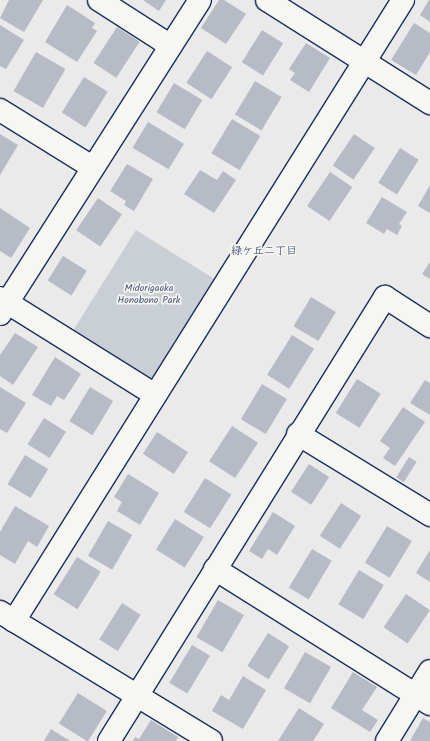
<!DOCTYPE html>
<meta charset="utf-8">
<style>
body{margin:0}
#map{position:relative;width:430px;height:741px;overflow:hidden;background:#e9eae9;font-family:Kalam,"Klee One",sans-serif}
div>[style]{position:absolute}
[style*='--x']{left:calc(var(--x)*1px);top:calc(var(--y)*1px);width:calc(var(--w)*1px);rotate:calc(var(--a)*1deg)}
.green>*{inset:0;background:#caced5;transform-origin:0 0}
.building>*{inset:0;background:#b6bbc6;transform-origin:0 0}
.roads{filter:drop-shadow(1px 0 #1b2f5e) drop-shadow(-1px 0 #1b2f5e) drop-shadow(0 1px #1b2f5e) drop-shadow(0 -1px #1b2f5e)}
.street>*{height:22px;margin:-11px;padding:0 11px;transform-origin:11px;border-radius:11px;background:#f6f6f2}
span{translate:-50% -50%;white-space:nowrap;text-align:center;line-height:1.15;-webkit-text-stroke:3.5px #f6f6f2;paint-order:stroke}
.park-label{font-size:10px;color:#47577c}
.neighbourhood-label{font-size:11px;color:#1b2f5e}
</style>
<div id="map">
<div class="green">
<i style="left:136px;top:230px;width:92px;height:118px;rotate:32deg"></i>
</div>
<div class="building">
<i style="clip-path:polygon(9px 0,43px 0,24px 32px,0 18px)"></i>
<i style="clip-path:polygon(143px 0,166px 0,159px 11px)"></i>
<i style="clip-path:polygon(219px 0,224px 0,246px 14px,226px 44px,201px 28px)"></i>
<i style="clip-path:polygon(429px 0,430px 0,430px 22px,420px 15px)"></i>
<i style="clip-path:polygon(67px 5px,95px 23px,92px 28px,97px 31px,77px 62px,45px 42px)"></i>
<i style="clip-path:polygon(414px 23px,430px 33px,430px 52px,416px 75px,391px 60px)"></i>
<i style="clip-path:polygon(0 25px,24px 40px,6px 69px,0 66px)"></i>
<i style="left:117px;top:27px;width:27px;height:43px;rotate:33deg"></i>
<i style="left:262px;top:30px;width:25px;height:38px;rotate:32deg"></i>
<i style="clip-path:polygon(306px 43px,330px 58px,309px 92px,290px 80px,295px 73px,289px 69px)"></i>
<i style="left:207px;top:51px;width:30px;height:38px;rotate:33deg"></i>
<i style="left:36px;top:52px;width:34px;height:45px;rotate:30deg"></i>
<i style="left:84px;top:77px;width:28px;height:42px;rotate:32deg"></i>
<i style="left:255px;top:81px;width:31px;height:39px;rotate:31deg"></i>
<i style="left:174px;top:83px;width:33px;height:34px;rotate:31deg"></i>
<i style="left:232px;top:119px;width:33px;height:40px;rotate:31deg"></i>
<i style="left:148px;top:122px;width:42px;height:30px;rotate:31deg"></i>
<i style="clip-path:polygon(0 134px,18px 145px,0 175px)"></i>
<i style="left:354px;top:134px;width:25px;height:38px;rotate:34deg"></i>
<i style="left:400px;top:148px;width:22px;height:41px;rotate:32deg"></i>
<i style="clip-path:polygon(127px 164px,153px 179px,134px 211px,124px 205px,126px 201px,110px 191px)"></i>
<i style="clip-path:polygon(200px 170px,217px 180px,223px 171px,236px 180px,214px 213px,184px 194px)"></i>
<i style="left:330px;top:172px;width:27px;height:41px;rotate:34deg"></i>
<i style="clip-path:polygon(430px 185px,430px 213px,418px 206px)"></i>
<i style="clip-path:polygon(382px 197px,407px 212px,399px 224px,402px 226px,397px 235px,387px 229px,384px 234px,366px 223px)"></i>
<i style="left:98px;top:198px;width:29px;height:39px;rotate:34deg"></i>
<i style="clip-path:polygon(0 208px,30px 228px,11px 258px,0 251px)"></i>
<i style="left:63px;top:256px;width:28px;height:29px;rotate:32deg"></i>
<i style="clip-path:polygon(430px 262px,430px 279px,422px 274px)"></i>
<i style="left:311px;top:297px;width:29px;height:34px;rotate:31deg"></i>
<i style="clip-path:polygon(15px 333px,38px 347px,13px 385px,0 376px,0 355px)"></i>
<i style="left:292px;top:335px;width:26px;height:47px;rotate:32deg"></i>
<i style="clip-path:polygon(55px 357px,81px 374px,64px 400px,57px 396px,51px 406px,32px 395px)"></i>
<i style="left:357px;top:379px;width:28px;height:40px;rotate:32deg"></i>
<i style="clip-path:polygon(425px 380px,430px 383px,430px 415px,410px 403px)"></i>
<i style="left:262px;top:384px;width:29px;height:41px;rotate:31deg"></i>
<i style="clip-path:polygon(0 387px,26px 403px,7px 433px,0 429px)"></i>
<i style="left:90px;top:387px;width:27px;height:40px;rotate:31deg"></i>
<i style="clip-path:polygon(403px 407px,425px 422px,395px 466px,383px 458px,390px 448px,380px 441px)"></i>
<i style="left:44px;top:418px;width:26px;height:31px;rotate:32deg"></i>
<i style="left:232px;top:426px;width:31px;height:42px;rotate:33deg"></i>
<i style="left:157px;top:432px;width:37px;height:26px;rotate:33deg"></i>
<i style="left:25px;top:455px;width:27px;height:34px;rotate:31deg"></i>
<i style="left:409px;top:457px;width:9px;height:24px;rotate:32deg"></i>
<i style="left:309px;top:464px;width:24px;height:33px;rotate:33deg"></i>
<i style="clip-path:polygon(128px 474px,159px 493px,140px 525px,117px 511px,122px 502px,114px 497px)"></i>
<i style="left:205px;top:478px;width:31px;height:40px;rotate:32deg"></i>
<i style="left:341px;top:503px;width:24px;height:39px;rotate:33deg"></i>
<i style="clip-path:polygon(15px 506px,49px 526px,37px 547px,28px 541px,15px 564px,0 555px,0 532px)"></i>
<i style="clip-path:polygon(273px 512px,295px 526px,277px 555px,268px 549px,262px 559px,249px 551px)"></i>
<i style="left:175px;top:519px;width:34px;height:36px;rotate:32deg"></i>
<i style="left:108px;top:521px;width:28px;height:40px;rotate:30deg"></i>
<i style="left:387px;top:526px;width:29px;height:43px;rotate:31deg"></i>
<i style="left:312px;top:549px;width:23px;height:45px;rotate:31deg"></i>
<i style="clip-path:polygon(430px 550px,430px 582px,416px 573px)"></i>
<i style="left:77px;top:557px;width:28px;height:44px;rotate:32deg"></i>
<i style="left:359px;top:570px;width:29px;height:40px;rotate:31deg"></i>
<i style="left:406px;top:594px;width:29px;height:40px;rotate:34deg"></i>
<i style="left:218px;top:600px;width:30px;height:43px;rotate:30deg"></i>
<i style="left:122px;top:603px;width:22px;height:43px;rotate:32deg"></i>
<i style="left:268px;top:633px;width:25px;height:39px;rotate:32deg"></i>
<i style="left:192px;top:645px;width:21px;height:44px;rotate:31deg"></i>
<i style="left:305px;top:652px;width:30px;height:42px;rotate:30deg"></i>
<i style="clip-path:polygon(353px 672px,377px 687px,362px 710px,378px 720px,370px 732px,331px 708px)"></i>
<i style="clip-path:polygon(243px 676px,266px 690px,243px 729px,212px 711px,221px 695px,229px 700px)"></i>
<i style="left:78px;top:693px;width:34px;height:36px;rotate:32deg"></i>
<i style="clip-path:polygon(299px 708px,324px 724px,313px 741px,278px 741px)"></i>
<i style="clip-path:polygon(423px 718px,430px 722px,430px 741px,410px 741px)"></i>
<i style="clip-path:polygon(151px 720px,178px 737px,176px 741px,133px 741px,135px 737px,139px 739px)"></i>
<i style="clip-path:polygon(51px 729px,70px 741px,44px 741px)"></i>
</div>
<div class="roads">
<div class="street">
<i style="--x:99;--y:0;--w:85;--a:32.6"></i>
<i style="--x:267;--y:0;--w:193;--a:32.3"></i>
<i style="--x:0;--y:110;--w:108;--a:31.8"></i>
<i style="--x:0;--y:298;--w:183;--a:32"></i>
<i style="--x:0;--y:314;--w:372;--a:-57.5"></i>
<i style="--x:298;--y:434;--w:155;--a:31.5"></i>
<i style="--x:215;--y:569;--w:254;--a:32.1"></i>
<i style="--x:0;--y:612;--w:247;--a:31.4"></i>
<i style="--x:14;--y:621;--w:733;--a:-57.94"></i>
<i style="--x:109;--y:741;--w:523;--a:-58.13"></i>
<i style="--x:385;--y:297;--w:54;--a:32.8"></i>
<i style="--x:387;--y:741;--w:82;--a:-58.4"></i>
</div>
</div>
<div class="park-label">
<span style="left:149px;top:294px">Midorigaoka<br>Honobono Park</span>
</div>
<div class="neighbourhood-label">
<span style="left:264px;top:251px">緑ケ丘二丁目</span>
</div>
</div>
